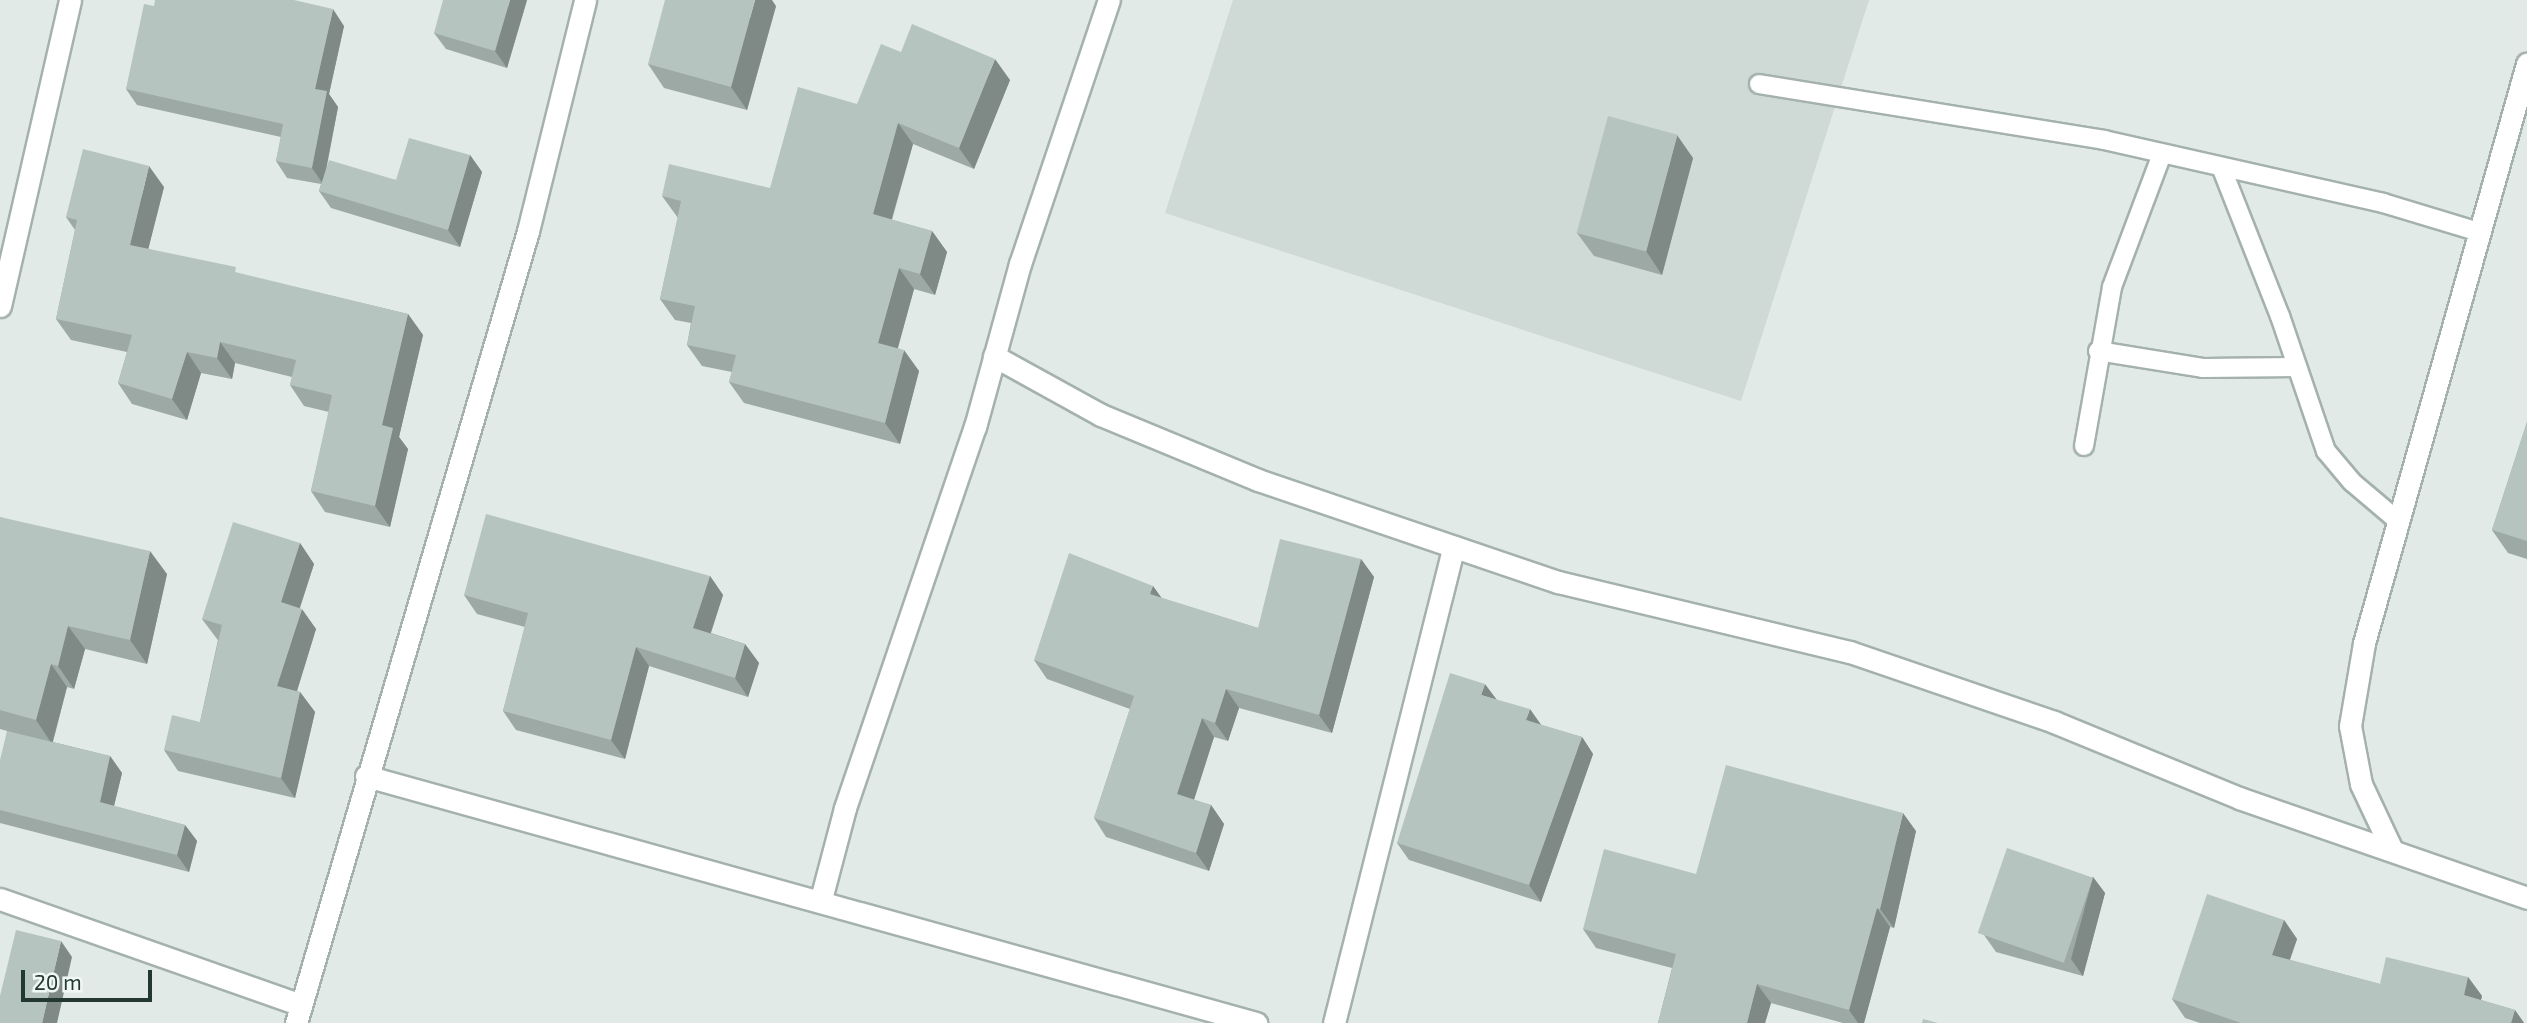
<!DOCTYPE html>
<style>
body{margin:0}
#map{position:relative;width:2527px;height:1023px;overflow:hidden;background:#e1eae6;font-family:"Exo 2",sans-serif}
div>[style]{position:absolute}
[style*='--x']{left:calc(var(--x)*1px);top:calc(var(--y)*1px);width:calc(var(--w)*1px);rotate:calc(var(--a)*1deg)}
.built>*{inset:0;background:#cfd9d5}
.roads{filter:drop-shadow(2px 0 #a4b1ad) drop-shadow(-2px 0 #a4b1ad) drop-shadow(0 2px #a4b1ad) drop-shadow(0 -2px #a4b1ad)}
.service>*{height:18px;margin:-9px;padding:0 9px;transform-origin:9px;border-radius:9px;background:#fff}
.minor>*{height:21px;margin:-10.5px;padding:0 10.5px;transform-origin:10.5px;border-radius:10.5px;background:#fff}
.wall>*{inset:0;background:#9da9a4}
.shaded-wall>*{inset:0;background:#7f8986}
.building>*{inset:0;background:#b6c4bf;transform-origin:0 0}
span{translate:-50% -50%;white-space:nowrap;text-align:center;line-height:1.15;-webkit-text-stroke:5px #f1f7f4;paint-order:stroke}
.scale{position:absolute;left:21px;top:970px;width:131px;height:32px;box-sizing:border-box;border:4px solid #233833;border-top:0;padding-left:9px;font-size:21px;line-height:24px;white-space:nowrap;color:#233833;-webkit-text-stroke:5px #f1f7f4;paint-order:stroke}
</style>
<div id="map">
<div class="built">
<i style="clip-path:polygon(1233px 0,1869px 0,1741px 401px,1165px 213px)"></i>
</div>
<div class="roads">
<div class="service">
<i style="--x:1759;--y:84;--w:350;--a:9.2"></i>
<i style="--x:2104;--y:140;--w:286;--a:12.7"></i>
<i style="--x:2383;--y:203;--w:100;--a:16.8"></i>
<i style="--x:2222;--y:169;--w:158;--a:68.5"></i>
<i style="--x:2280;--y:316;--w:143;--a:71.2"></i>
<i style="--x:2326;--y:451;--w:40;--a:50"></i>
<i style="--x:2352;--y:482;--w:59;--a:40.2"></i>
<i style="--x:2098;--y:351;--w:106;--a:9.2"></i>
<i style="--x:2203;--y:368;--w:94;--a:-0.6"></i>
<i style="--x:2084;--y:446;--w:161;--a:-80"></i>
<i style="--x:2112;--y:287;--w:142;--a:-69.4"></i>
</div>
<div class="minor">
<i style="--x:0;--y:306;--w:314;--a:-77.1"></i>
<i style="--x:994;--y:356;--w:122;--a:28.9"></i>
<i style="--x:1101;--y:415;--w:170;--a:22.5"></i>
<i style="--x:1258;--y:480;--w:317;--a:18.8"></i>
<i style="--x:1558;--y:582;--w:300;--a:13.5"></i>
<i style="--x:1850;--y:652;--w:216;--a:18.9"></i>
<i style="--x:2054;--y:722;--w:200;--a:22.3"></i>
<i style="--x:2239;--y:798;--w:305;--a:19.1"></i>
<i style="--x:366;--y:776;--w:924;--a:15.51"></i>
<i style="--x:2392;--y:850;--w:73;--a:-115.2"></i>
<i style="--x:2361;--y:784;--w:59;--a:-100.7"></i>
<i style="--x:2350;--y:726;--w:84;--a:-80.4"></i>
<i style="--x:2364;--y:643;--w:602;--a:-74.28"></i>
<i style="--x:0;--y:899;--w:319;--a:19.4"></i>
<i style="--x:821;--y:899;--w:94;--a:-75.2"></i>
<i style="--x:845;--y:808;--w:403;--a:-71.2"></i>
<i style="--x:975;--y:427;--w:169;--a:-74.6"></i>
<i style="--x:1020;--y:264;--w:279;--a:-71.4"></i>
<i style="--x:296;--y:1023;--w:825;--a:-73.67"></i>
<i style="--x:528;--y:231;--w:238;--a:-76.1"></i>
<i style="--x:1334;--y:1023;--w:491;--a:-75.9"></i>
</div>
</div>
<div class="wall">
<i style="clip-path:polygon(527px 0,507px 68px,446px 49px,434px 33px)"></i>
<i style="clip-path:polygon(154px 6px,344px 26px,329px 94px,338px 107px,327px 166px,396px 180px,470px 155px,482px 172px,460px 247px,331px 208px,319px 191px,321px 184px,287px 178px,276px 161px,281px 137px,137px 105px,126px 89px)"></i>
<i style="clip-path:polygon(776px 6px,747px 110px,664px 88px,648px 64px)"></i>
<i style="clip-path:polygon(901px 52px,1010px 80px,974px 169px,913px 144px,892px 220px,932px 231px,947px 252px,935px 295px,914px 289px,898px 348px,919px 371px,900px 444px,744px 403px,729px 382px,732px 372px,702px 366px,687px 345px,691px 323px,675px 320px,660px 299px,678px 218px,662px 196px,770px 188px,857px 104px)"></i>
<i style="clip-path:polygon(1693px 158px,1662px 275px,1594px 256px,1577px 233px)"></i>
<i style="clip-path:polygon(164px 187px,148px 249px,240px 274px,408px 314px,423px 335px,399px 437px,408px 449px,390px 527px,325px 512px,311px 491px,329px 412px,304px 406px,290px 385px,292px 377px,235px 363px,232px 379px,201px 373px,187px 420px,132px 404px,118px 383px,127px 352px,71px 340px,56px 319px,75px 230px,66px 217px)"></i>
<i style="clip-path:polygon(2527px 422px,2527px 559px,2508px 553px,2492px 530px)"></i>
<i style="clip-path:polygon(0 517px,167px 574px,147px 664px,85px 649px,74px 689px,67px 687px,53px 742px,110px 756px,122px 773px,114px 806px,185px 825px,197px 841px,189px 872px,0 823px,0 810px,7px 731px,0 729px)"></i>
<i style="clip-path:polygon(300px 543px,314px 564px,300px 608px,316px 629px,297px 691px,300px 692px,315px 712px,295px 798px,178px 771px,164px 750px,200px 722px,218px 640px,217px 639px,202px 619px)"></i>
<i style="clip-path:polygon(1361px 559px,1374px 577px,1332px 733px,1239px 708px,1228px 741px,1214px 737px,1194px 800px,1211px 805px,1224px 824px,1209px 871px,1106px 837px,1094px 818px,1130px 709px,1047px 679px,1034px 660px,1153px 586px,1161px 598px,1258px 628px)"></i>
<i style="clip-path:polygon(710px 576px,723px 595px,711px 633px,745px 644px,759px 663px,748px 697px,649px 666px,625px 759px,516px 730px,503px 711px,525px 627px,477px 614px,464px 595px)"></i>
<i style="clip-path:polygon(1495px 699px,1541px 725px,1582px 737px,1593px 754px,1541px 902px,1409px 860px,1397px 843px)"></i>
<i style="clip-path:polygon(1916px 831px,1894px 928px,1890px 927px,1864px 1023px,1843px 1023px,1771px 1003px,1765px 1023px,1658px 1023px,1672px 968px,1596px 948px,1583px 929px,1696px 874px)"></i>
<i style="clip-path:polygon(2093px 877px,2105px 893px,2083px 976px,1996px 952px,1984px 935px)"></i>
<i style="clip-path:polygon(2284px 920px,2297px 939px,2290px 960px,2380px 984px,2468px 977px,2482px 996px,2481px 1000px,2515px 1010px,2524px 1023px,2200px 1023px,2185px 1018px,2172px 999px)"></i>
</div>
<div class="shaded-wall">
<i style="clip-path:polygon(510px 0,527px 0,507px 68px,495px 51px)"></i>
<i style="clip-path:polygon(755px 0,772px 0,776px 6px,747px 110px,731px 87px)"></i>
<i style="clip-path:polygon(333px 9px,344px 26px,329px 94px,338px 107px,323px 184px,312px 168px,315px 89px)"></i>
<i style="clip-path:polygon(995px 59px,1010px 80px,974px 169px,959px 148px)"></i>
<i style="clip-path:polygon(898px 123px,913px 144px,887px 235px,873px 214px)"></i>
<i style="clip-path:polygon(1677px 135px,1693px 158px,1662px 275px,1646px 251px)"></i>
<i style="clip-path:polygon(470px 155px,482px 172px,460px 247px,448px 230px)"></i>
<i style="clip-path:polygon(149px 166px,164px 187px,144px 266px,130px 245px)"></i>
<i style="clip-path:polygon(932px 231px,947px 252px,935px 295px,920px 274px)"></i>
<i style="clip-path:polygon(899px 268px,914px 289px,893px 365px,878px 343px)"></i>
<i style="clip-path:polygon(408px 314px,423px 335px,399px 437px,408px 449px,390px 527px,375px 506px,382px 425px)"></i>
<i style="clip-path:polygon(220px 342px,235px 363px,232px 379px,217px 358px)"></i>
<i style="clip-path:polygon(904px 350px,919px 371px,900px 444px,885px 423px)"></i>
<i style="clip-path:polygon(187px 352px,201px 373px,187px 420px,172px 399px)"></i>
<i style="clip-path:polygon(300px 543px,314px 564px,295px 622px,281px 602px)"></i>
<i style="clip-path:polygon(150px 551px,167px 574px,147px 664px,130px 640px)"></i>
<i style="clip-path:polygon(1361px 559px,1374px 577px,1332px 733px,1319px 715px)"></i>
<i style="clip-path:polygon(710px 576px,723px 595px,706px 647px,693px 628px)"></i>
<i style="clip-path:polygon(1153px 586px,1166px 604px,1150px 594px)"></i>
<i style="clip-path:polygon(302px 609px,316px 629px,292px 707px,277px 686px)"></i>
<i style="clip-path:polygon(68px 626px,85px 649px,74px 689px,58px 666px)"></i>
<i style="clip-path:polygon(745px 644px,759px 663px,748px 697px,735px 678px)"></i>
<i style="clip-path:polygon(636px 647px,649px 666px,625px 759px,611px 740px)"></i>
<i style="clip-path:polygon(51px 664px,67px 687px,52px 744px,36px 720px)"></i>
<i style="clip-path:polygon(1485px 684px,1497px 700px,1481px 695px)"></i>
<i style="clip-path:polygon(1226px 689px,1239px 708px,1228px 741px,1215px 723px)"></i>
<i style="clip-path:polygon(300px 692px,315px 712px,295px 798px,281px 778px)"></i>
<i style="clip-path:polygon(1530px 709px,1542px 726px,1526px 720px)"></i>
<i style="clip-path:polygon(1202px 718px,1214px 737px,1190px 812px,1177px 794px)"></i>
<i style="clip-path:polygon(1582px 737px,1593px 754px,1541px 902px,1529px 885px)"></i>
<i style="clip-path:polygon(110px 756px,122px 773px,111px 818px,100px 802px)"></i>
<i style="clip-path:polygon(1211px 805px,1224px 824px,1209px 871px,1196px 853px)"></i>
<i style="clip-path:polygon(1903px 813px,1916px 831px,1894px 928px,1880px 909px)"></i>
<i style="clip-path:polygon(185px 825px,197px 841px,189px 872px,177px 855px)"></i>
<i style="clip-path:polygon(2093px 877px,2105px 893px,2083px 976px,2071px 959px)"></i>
<i style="clip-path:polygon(1877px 908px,1890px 927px,1864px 1023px,1858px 1023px,1849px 1010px)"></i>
<i style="clip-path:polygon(2284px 920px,2297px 939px,2285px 973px,2272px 955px)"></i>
<i style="clip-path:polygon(61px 941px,72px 957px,57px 1023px,42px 1023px)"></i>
<i style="clip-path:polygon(2468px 977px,2482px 996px,2477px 1014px,2464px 995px)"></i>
<i style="clip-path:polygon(1757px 984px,1771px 1003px,1765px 1023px,1747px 1023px)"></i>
<i style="clip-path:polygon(2515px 1010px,2524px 1023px,2511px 1023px)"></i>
</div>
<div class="building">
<i style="clip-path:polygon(155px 0,294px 0,333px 9px,315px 89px,327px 91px,312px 168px,276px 161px,283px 124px,126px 89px,144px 4px,154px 6px)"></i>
<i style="clip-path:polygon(443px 0,510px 0,495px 51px,434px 33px)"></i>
<i style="clip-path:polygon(665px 0,755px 0,731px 87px,648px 64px)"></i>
<i style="clip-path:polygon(912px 24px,995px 59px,959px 148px,898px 123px,873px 214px,932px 231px,920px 274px,899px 268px,878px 343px,904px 350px,885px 423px,729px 382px,736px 355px,687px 345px,695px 306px,660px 299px,681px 201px,662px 196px,669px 164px,770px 188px,798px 87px,857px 104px,881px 44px,901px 52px)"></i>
<i style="left:1608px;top:116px;width:72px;height:121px;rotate:15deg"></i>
<i style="clip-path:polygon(409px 138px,470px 155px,448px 230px,319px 191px,329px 160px,396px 180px)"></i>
<i style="clip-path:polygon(83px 149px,149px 166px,130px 245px,236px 267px,235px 272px,408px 314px,382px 425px,393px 428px,375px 506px,311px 491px,332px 395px,290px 385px,296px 360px,220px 342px,217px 358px,187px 352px,172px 399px,118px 383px,132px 335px,56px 319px,77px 220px,66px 217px)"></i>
<i style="clip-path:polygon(2527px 422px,2527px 541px,2492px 530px)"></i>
<i style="clip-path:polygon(486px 514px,710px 576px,693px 628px,745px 644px,735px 678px,636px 647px,611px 740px,503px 711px,528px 613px,464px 595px)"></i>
<i style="clip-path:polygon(0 517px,150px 551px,130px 640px,68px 626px,58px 666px,51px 664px,36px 720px,0 710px)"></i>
<i style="clip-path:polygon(233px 522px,300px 543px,281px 602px,302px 609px,277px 686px,300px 692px,281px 778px,164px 750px,172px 715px,200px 722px,222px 625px,202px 619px)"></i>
<i style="clip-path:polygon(1280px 539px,1361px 559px,1319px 715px,1226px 689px,1215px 723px,1202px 718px,1177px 794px,1211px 805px,1196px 853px,1094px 818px,1134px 696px,1034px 660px,1069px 553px,1153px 586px,1150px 594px,1258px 628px)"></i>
<i style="clip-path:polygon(1450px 673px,1485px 684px,1481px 695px,1530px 709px,1526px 720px,1582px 737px,1529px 885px,1397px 843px)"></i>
<i style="clip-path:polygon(7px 731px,110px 756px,100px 802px,185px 825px,177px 855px,0 810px,0 760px)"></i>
<i style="clip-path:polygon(1726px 765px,1903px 813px,1880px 909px,1877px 908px,1849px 1010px,1757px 984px,1747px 1023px,1658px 1023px,1676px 954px,1583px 929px,1604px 849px,1696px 874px)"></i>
<i style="left:2007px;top:848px;width:91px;height:90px;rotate:19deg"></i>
<i style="clip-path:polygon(2207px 894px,2284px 920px,2272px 955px,2380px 984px,2386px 957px,2468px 977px,2464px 995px,2515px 1010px,2511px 1023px,2241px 1023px,2172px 999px)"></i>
<i style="clip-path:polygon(16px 930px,61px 941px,42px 1023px,0 1023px,0 996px)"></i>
<i style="clip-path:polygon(1923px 1019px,1938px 1023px,1922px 1023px)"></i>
</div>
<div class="scale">20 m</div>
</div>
